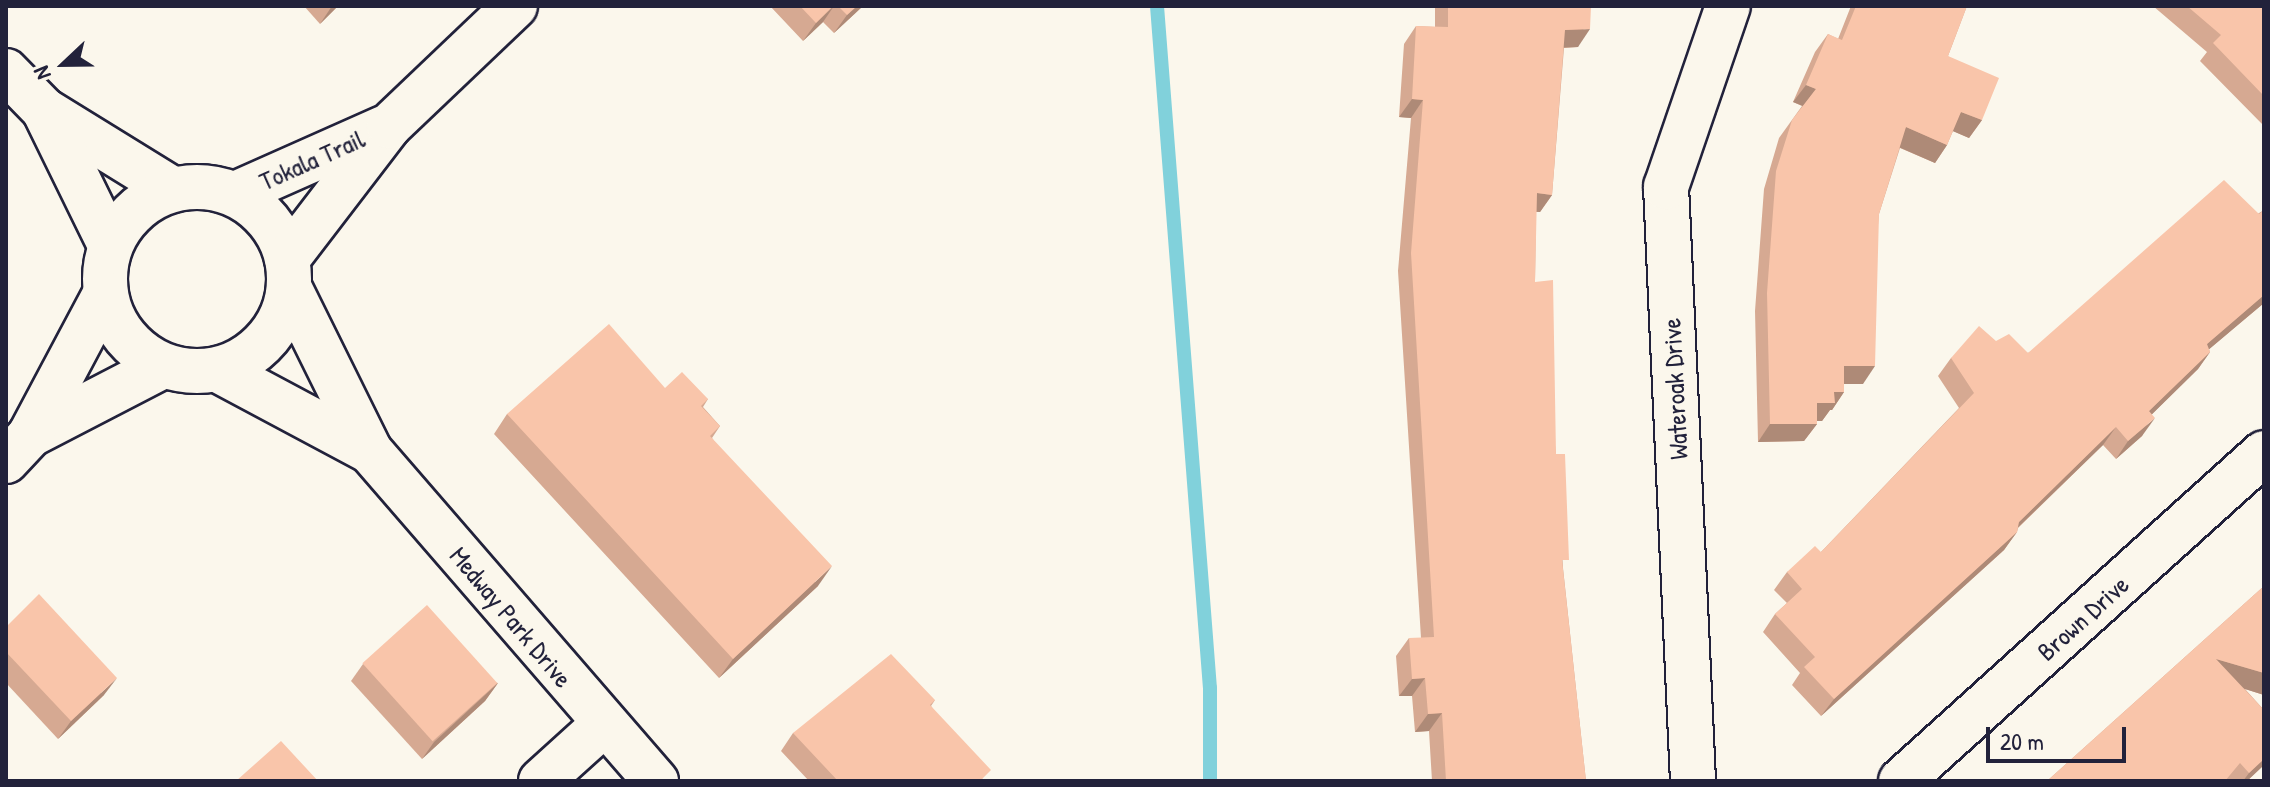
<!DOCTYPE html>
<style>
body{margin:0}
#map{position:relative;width:2270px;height:787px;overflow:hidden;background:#fbf7ec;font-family:"Patrick Hand",sans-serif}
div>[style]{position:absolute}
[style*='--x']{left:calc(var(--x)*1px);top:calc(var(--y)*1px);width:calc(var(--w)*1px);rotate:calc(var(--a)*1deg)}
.stream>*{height:14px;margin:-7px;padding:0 7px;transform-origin:7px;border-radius:7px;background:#81d1db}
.roads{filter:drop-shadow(2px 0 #22223b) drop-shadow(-2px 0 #22223b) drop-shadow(0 2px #22223b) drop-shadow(0 -2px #22223b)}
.minor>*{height:44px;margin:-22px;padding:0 22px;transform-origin:22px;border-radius:22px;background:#fbf7ec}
.minor>.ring{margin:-22px;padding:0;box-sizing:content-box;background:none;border:44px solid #fbf7ec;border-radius:50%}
.wall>*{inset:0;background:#d6a992}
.shaded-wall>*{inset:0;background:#ae8a77}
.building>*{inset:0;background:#f9c5aa;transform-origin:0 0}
span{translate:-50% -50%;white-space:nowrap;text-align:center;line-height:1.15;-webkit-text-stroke:6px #fbf7ec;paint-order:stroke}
.street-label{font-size:26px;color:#22223b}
.frame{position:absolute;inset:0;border:8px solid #22223b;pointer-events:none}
.north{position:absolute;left:24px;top:24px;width:80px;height:80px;-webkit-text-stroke:6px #fbf7ec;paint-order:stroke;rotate:248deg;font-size:22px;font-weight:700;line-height:32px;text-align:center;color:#22223b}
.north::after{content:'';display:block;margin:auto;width:28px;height:36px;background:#22223b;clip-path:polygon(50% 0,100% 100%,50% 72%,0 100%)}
.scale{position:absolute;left:1986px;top:727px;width:140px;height:36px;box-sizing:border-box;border:4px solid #22223b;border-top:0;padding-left:10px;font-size:24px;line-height:28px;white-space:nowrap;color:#22223b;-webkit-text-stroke:6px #fbf7ec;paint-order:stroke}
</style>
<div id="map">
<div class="stream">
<i style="--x:1157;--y:6;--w:684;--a:85.56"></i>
<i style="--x:1210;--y:688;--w:93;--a:90"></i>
</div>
<div class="roads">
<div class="minor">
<i style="--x:6;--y:71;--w:54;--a:45.7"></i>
<i style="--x:44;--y:110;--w:150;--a:31.7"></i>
<i style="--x:44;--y:110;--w:150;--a:63.9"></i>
<i class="ring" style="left:105px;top:187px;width:140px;height:140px"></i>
<i style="--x:235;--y:194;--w:163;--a:-23.9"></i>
<i style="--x:287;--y:259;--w:168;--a:-52.5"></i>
<i style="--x:389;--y:126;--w:174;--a:-43.6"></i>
<i style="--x:289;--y:287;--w:183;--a:63.7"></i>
<i style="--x:370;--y:451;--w:437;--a:49.1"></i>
<i style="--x:218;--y:370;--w:172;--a:28.1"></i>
<i style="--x:30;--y:435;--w:150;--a:-27.4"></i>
<i style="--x:6;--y:461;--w:35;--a:-47"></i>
<i style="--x:30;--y:435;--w:160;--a:-62"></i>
<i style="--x:541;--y:781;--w:84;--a:-42.1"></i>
<i style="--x:1693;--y:781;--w:595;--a:-92.6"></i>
<i style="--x:1666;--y:187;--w:191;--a:-71.1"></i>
<i style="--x:1901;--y:781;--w:489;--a:-42.1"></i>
</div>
</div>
<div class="wall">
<i style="clip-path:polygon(304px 6px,338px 6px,320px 24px)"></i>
<i style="clip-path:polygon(770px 6px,863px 6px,834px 33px,823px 22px,803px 41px)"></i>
<i style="clip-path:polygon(1435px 6px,1591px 6px,1578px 47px,1564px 48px,1552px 195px,1540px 212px,1536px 212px,1535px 282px,1556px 454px,1563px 568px,1586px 781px,1432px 781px,1429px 731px,1415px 732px,1412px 696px,1399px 696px,1396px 656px,1409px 638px,1421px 638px,1398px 271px,1411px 118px,1399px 117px,1404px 44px,1416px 26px,1435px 27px)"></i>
<i style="clip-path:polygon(1851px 6px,1967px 6px,1948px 56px,1982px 120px,1969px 138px,1953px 131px,1947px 145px,1935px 163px,1900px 148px,1879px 214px,1863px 384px,1844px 384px,1844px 392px,1832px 410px,1830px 410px,1822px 421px,1817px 421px,1817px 424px,1804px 441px,1758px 442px,1755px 311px,1764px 189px,1779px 138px,1802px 106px,1793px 102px,1815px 52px,1828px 34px,1838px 39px)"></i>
<i style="clip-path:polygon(2153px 6px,2264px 6px,2264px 126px,2200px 61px,2207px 52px)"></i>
<i style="clip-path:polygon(2264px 210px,2264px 303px,2209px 349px,2210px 352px,2198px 369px,2152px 414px,2142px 436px,2116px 459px,2103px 445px,2018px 528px,2017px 532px,2004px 550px,1821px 716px,1792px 685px,1800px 673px,1763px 632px,1775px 614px,1787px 603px,1774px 590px,1787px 572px,1821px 552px,1959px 408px,1938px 376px,1951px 358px,1996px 341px,2028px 353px)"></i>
<i style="clip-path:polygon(665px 388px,708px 399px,703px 407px,720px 426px,712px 438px,818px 586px,719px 678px,494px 434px,507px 414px)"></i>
<i style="clip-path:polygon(2264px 586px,2264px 695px,2245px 689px,2264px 710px,2264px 765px,2247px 781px,2047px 781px)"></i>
<i style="clip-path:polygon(6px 627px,104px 695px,58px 739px,6px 683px)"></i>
<i style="clip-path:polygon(363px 664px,498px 683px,485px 701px,422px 759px,351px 681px)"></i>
<i style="clip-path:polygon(935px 700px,931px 706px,984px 781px,809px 781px,781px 751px,793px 733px)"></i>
</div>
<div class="shaded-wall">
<i style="clip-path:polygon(332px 6px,338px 6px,320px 24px)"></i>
<i style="clip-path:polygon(834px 6px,823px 22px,803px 41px,816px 23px)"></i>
<i style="clip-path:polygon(857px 6px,863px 6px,834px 33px,847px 15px)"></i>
<i style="clip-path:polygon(1590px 29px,1578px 47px,1553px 48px,1565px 30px)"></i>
<i style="clip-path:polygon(1806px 85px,1816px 89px,1803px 106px,1793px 102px)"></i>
<i style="clip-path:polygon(1412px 99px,1423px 100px,1411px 118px,1399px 117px)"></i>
<i style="clip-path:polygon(1961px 112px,1982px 120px,1969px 138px,1948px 129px)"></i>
<i style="clip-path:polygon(1906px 127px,1947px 145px,1935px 163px,1894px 145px)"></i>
<i style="clip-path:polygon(1537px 193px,1552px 195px,1540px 212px,1524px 211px)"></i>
<i style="clip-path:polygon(2264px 295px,2264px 303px,2194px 362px,2207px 344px)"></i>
<i style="clip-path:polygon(2210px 352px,2198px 369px,2137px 429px,2149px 411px)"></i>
<i style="clip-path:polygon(1844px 366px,1875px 366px,1863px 384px,1832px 384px)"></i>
<i style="clip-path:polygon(1834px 392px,1844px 392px,1832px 410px,1830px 410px,1822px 421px,1805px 421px,1817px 403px)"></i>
<i style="clip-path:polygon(2155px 418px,2142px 436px,2116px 459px,2128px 441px)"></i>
<i style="clip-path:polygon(1770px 424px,1817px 424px,1804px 441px,1758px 442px)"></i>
<i style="clip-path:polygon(2116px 427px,2103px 445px,2006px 539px,2019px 522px)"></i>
<i style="clip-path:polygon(2017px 532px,2004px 550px,1821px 716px,1834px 699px)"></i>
<i style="clip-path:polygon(832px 566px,818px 586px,719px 678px,733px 659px)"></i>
<i style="clip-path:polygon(2216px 659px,2264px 673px,2264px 695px,2204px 676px)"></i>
<i style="clip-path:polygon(117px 678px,104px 695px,58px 739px,71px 721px)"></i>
<i style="clip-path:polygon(1425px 678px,1412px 696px,1399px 696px,1412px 679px)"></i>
<i style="clip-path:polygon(498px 683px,485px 701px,422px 759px,434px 742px)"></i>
<i style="clip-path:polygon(1442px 713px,1429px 731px,1415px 732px,1428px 714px)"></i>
<i style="clip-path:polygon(2264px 759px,2264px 765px,2247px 781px,2243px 781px,2249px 773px)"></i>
</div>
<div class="building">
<i style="clip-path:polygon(800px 6px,833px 6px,816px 23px)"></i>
<i style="clip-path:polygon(838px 6px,857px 6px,847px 15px)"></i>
<i style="clip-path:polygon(1448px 6px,1591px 6px,1590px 29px,1565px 30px,1552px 195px,1537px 193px,1535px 282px,1553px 280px,1556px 454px,1565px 454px,1569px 560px,1562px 560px,1586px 781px,1446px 781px,1442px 713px,1428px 714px,1425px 678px,1412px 679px,1409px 638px,1434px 637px,1411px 253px,1423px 100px,1412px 99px,1416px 26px,1448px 27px)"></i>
<i style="clip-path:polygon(1856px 6px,1967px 6px,1948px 56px,1999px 78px,1982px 120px,1961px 112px,1947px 145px,1906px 127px,1879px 214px,1875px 366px,1844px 366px,1844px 392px,1834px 392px,1835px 403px,1817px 403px,1817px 424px,1770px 424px,1767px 293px,1776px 171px,1792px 120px,1816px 89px,1806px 85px,1828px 34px,1842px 40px)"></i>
<i style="clip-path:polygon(2187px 6px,2264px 6px,2264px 96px,2213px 43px,2221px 35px)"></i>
<i style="clip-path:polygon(2224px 180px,2259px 214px,2264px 210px,2264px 295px,2207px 344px,2210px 352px,2149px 411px,2155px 418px,2128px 441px,2116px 427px,2019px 522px,2017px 532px,1834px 699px,1804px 667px,1815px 657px,1775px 614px,1802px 589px,1787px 572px,1815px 546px,1821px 552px,1974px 393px,1951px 358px,1979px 326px,1996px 341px,2009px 334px,2028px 353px)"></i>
<i style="clip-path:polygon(609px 324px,665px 388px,682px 372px,708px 399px,701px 406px,720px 426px,710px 436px,832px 566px,733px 659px,507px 414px)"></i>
<i style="clip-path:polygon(2264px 586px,2264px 673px,2216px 659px,2264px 710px,2264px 759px,2249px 773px,2240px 763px,2225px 781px,2047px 781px)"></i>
<i style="clip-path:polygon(39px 594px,117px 678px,71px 721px,6px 652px,6px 627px)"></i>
<i style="left:427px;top:605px;width:105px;height:87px;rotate:48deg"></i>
<i style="clip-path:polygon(891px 654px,935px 700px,930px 705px,991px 770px,980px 781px,838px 781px,793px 733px)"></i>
<i style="clip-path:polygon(281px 741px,318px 781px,236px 781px)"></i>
</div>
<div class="street-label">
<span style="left:312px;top:160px;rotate:-24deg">Tokala Trail</span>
<span style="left:1675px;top:389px;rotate:-93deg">Wateroak Drive</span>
<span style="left:511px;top:617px;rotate:50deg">Medway Park Drive</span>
<span style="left:2083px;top:618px;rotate:-42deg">Brown Drive</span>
</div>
<div class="frame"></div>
<div class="north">N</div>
<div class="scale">20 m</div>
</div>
